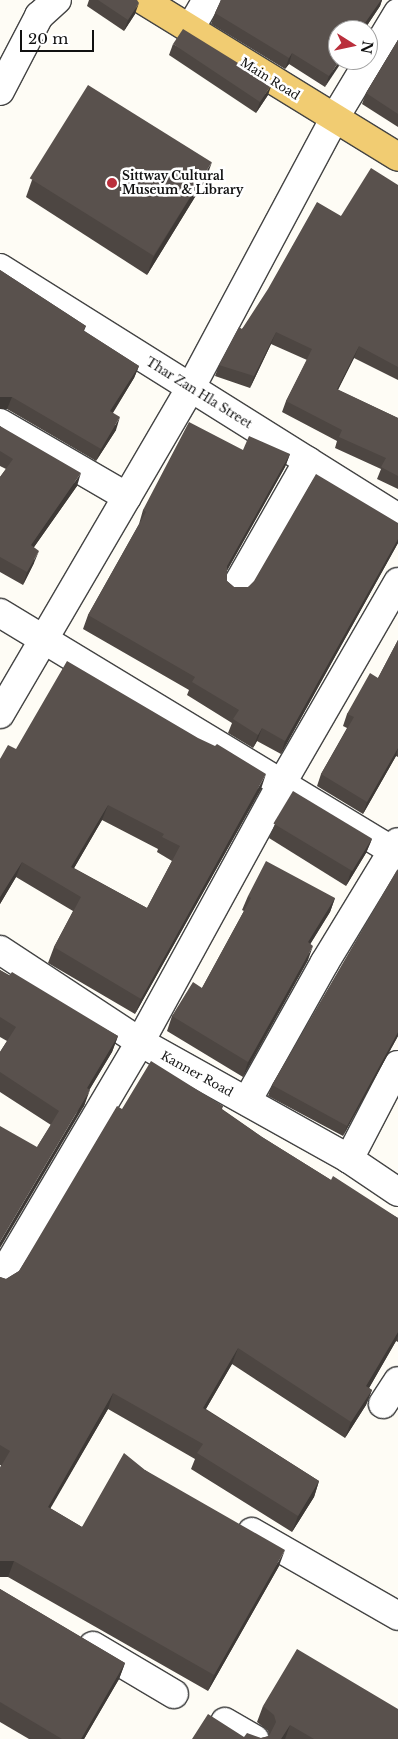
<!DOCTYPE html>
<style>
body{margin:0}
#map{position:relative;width:398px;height:1739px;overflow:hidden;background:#fefcf5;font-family:"Libre Baskerville",serif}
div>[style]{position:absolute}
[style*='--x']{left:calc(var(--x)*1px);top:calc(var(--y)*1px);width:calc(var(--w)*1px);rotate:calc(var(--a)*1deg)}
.roads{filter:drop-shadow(1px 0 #444) drop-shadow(-1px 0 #444) drop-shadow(0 1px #444) drop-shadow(0 -1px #444)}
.minor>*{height:28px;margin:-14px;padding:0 14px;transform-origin:14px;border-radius:14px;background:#fff}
.major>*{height:28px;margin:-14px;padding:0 14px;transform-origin:14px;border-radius:14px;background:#f1cc72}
.wall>*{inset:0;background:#4d4642}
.shaded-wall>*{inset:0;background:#3e3936}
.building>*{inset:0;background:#59514d;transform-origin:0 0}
.dots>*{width:14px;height:14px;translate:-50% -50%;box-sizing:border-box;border:2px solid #fff;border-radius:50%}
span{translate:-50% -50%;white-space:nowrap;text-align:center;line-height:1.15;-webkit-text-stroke:5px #fff;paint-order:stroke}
.street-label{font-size:12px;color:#111}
.poi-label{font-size:12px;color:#111;font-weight:700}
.left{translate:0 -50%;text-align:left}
.north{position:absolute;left:328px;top:20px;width:50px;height:50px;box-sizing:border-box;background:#fff;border:1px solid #a0a0a0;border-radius:50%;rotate:100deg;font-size:14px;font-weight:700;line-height:20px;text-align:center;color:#111}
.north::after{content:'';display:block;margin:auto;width:18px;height:22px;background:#ba2f3c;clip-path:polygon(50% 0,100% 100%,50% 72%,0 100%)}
.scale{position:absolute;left:20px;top:30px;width:74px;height:22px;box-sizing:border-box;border:2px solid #111;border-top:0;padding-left:6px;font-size:15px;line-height:18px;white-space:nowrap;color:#111;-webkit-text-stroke:4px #fff;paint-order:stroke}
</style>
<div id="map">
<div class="roads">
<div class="minor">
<i style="--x:190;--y:29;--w:34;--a:-60"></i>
<i style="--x:0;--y:91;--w:85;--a:-62.5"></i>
<i style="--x:39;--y:16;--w:24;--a:-42"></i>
<i style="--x:0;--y:268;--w:470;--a:32.1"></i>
<i style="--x:0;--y:423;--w:147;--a:30.2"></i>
<i style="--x:236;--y:587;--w:145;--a:-60.3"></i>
<i style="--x:0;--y:613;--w:465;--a:31.2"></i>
<i style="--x:0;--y:714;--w:379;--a:-59.7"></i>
<i style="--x:191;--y:387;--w:304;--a:-61.9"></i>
<i style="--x:334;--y:119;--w:124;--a:-58.9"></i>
<i style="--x:0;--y:950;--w:168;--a:33.3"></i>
<i style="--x:140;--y:1042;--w:240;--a:29.2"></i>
<i style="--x:349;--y:1159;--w:59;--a:34"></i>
<i style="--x:247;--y:1101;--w:159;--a:-60.7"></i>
<i style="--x:325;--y:962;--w:140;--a:-58.7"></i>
<i style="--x:349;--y:1159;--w:106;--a:-62.5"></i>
<i style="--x:0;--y:1279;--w:275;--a:-59.4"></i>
<i style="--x:140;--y:1042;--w:295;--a:-61.3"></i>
<i style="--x:282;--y:783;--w:232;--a:-60"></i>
<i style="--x:383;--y:1404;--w:27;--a:-57"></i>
<i style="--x:252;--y:1532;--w:168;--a:29.9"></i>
<i style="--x:93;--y:1646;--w:94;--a:30.7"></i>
<i style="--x:225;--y:1722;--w:34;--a:30"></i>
</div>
<div class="major">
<i style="--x:143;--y:0;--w:299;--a:31.6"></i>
</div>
</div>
<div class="wall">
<i style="clip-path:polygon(89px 0,137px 0,135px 14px,124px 31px,87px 6px)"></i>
<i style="clip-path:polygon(221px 0,382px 0,380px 6px,364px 30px,338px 30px,338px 60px,325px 87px,289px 64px,285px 69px,211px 24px,215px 13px)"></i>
<i style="clip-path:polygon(398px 40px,398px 127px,362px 104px,366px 93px)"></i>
<i style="clip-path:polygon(173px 44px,268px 95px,256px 113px,169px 55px)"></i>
<i style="clip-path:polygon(206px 179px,147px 275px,26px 197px,32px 180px)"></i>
<i style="clip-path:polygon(398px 185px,398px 380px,354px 358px,338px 390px,398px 418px,398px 489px,377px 479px,381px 469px,335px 448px,337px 441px,282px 412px,286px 401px,307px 360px,271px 344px,250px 388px,215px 376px,219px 365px,242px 329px,341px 216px)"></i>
<i style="clip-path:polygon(0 270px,86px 326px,84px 331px,139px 366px,134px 378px,113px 413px,116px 430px,96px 461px,7px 409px)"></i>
<i style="clip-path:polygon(0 426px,77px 486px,34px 547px,34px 563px,23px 585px,0 572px,0 477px,6px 469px,0 466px)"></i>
<i style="clip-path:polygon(243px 450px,290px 454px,285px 467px,227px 571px,227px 581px,234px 587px,248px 587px,398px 523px,398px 543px,281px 754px,257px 741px,253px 748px,228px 733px,232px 723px,187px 695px,189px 690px,83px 629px,88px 615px,139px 524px,143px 510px)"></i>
<i style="clip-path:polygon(398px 640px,398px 757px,396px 756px,363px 814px,317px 786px,321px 774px,347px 728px,343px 726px,347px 714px,378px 678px)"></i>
<i style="clip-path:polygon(evenodd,16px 749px,261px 789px,135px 1014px,48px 963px,54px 947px,73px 911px,16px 877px,0 904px,0 759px,16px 749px,102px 820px,158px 849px,157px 852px,172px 861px,147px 908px,74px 868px,102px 820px)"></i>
<i style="clip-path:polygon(275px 824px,372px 839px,366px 853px,346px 886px,269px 838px)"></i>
<i style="clip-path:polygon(398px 871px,398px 1036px,343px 1136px,268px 1096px,272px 1085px)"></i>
<i style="clip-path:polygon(248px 896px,335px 898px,330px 912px,310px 944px,308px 960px,243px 1077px,167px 1031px,172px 1016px,202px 988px,244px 911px,242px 910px)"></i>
<i style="clip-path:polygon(0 970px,118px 1036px,112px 1052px,89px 1090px,84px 1106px,37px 1147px,51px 1125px,0 1092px,0 1052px,7px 1041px,0 1037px)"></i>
<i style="clip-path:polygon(223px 1106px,222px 1109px,262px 1137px,331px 1180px,398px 1218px,398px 1342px,396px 1341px,369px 1388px,372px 1390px,366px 1405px,345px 1438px,232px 1364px,206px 1409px,319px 1481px,314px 1497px,292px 1532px,191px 1469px,195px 1459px,108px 1409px,50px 1508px,82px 1527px,145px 1470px,279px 1566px,208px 1691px,8px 1577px,0 1577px,0 1468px,1px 1465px,0 1465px,0 1277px,6px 1279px,19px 1271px,122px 1109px)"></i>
<i style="clip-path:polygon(0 1589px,125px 1663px,119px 1679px,84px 1739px,29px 1739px,0 1722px)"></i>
<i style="clip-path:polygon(263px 1706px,398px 1739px,192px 1739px,244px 1737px,261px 1738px,269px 1736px,268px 1731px,257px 1722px)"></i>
</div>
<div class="shaded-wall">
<i style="clip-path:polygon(381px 0,382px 0,380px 6px,364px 30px,360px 30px)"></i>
<i style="clip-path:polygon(139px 3px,135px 14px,124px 31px,128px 20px)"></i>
<i style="clip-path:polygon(292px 53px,289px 64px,285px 69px,289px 58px)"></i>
<i style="clip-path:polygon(340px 60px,343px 60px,325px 87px,329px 76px)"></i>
<i style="clip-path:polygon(272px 84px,268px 95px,256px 113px,260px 102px)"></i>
<i style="clip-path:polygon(212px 162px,206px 179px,147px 275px,153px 258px)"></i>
<i style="clip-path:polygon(276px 332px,271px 344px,250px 388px,254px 376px)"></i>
<i style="clip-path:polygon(359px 346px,354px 358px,332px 401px,337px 389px)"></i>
<i style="clip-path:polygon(139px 366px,134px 378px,106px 423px,110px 411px)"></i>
<i style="clip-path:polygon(0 397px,12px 397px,7px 409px,0 409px)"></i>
<i style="clip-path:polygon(120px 417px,116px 430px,96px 461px,101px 449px)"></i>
<i style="clip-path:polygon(290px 454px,285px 467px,222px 579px,227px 566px)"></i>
<i style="clip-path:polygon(81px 473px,77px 486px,27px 557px,31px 545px)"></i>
<i style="clip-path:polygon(398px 539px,398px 543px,281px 754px,285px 741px)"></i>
<i style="clip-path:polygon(39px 551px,34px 563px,23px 585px,27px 572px)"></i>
<i style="clip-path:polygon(262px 728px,257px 741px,253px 748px,258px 735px)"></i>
<i style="clip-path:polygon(398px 748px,396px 756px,363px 814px,367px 802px)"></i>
<i style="clip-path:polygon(266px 774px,261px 789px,135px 1014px,141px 999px)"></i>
<i style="clip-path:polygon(108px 805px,102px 820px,66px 882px,71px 867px)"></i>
<i style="clip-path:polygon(372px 839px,366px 853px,346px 886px,351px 872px)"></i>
<i style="clip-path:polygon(22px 862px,16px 877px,0 904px,0 897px)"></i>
<i style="clip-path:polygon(335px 898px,330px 912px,303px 956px,308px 942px)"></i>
<i style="clip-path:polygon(313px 946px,308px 960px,243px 1077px,248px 1062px)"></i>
<i style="clip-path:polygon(398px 1032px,398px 1036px,343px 1136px,347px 1126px)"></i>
<i style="clip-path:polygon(118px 1036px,112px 1052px,81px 1104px,87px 1088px)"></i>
<i style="clip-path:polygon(90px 1090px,84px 1106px,0 1248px,0 1242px)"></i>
<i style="clip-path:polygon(398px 1332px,398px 1336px,396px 1341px,361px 1402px,366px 1386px)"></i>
<i style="clip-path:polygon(238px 1348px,232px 1364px,197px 1424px,203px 1408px)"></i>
<i style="clip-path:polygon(372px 1390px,366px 1405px,345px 1438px,351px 1422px)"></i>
<i style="clip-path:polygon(113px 1393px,108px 1409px,42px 1523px,48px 1507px)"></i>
<i style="clip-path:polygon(319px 1481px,314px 1497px,292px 1532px,298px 1516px)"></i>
<i style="clip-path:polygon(285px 1550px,279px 1566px,208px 1691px,214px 1675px)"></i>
<i style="clip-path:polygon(0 1561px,14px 1561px,8px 1577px,0 1577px)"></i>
<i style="clip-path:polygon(125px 1663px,119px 1679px,84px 1739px,81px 1739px)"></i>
<i style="clip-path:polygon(290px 1725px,285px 1739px,281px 1739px)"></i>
</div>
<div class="building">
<i style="clip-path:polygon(98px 0,137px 0,139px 3px,128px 20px)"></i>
<i style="clip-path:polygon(221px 0,381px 0,360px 30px,338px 30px,338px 60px,340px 60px,329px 76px,292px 53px,289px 58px,215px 13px)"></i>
<i style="clip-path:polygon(183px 29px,272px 84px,260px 102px,173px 44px)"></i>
<i style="clip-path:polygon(398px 40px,398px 114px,366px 93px)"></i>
<i style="left:88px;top:85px;width:146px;height:110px;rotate:32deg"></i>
<i style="clip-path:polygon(371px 168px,398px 185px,398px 367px,359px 346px,337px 389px,398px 418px,398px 476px,381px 467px,386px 458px,339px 437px,342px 430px,286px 401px,312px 349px,276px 332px,254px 376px,219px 365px,239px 327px,242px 329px,268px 289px,317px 202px,341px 216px)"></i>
<i style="clip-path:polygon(0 270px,86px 326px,83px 330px,139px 366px,110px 411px,120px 417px,101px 449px,12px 397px,0 397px)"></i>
<i style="clip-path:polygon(189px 422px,243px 450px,249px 436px,290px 454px,227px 566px,227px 581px,234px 587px,248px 587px,254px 581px,316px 474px,398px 523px,398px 539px,285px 741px,262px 728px,258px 735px,233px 719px,239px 710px,192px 682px,195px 677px,88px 615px,146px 512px,143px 510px)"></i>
<i style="clip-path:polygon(0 426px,81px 473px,31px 545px,39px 551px,27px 572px,0 557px,0 477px,13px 459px,0 451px)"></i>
<i style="clip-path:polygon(398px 640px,398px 748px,367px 802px,321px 774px,354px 717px,347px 714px,370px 673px,378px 678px)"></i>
<i style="clip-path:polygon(evenodd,67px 661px,198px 738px,215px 746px,217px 744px,266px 774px,141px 999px,54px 947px,81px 897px,22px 862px,0 897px,0 759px,8px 745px,16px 749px,67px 661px,108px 805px,164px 834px,162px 837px,180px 846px,147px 908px,71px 867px,108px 805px)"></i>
<i style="left:293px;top:791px;width:92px;height:38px;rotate:31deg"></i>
<i style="clip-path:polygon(266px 861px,335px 898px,308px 942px,313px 946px,248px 1062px,172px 1016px,193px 982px,202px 988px,251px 898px,248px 896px)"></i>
<i style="clip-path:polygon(397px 870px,398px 871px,398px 1032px,347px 1126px,272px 1085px)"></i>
<i style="clip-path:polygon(0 970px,9px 976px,12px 972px,118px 1036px,87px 1088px,90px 1090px,0 1242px,0 1126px,37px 1147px,59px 1111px,0 1072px,0 1052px,16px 1027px,0 1017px)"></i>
<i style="clip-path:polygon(151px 1061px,223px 1106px,221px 1109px,262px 1137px,331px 1180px,333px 1176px,398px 1218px,398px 1332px,366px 1386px,372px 1390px,351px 1422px,238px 1348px,203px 1408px,319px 1481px,298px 1516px,197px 1453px,203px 1444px,113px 1393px,48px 1507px,82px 1527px,124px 1453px,145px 1470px,285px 1550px,214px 1675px,14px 1561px,0 1561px,0 1468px,10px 1451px,0 1445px,0 1277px,6px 1279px,19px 1271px,117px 1106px,122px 1109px)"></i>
<i style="clip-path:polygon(0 1589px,125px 1663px,81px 1739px,62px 1739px,0 1702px)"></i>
<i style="clip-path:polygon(297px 1649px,398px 1709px,398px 1739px,314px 1739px,290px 1725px,281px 1739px,192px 1739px,208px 1714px,244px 1737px,247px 1733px,261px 1738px,269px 1736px,276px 1722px,274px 1715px,263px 1706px)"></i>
</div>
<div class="dots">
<i style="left:112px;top:183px;background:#ba2f3c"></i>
</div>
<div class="street-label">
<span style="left:270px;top:79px;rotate:32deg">Main Road</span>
<span style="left:199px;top:393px;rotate:32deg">Thar Zan Hla Street</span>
<span style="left:197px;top:1074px;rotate:29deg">Kanner Road</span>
</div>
<div class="poi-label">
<span class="left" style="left:122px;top:183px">Sittway Cultural<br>Museum &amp; Library</span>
</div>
<div class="north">N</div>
<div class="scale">20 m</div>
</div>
